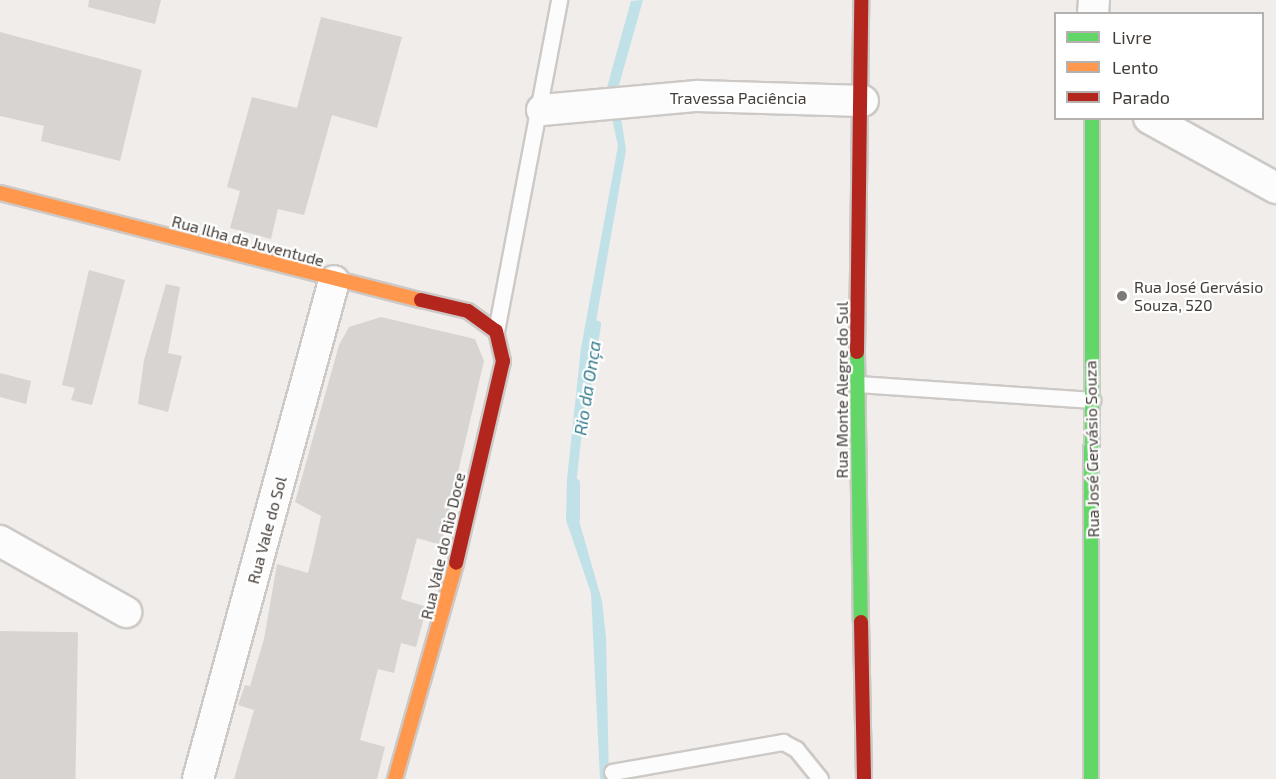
<!DOCTYPE html>
<meta charset="utf-8">
<style>
body{margin:0}
#map{position:relative;width:1276px;height:779px;overflow:hidden;background:#f0edea;font-family:"Exo 2",sans-serif}
div>[style]{position:absolute}
[style*='--x']{left:calc(var(--x)*1px);top:calc(var(--y)*1px);width:calc(var(--w)*1px);rotate:calc(var(--a)*1deg)}
.water>*{inset:0;background:#c0e1e8}
.stream>*{height:8px;margin:-4px;padding:0 4px;transform-origin:4px;border-radius:4px;background:#c0e1e8}
.building>*{inset:0;background:#d8d4d1;transform-origin:0 0}
.roads{filter:drop-shadow(2px 0 #ccc9c6) drop-shadow(-2px 0 #ccc9c6) drop-shadow(0 2px #ccc9c6) drop-shadow(0 -2px #ccc9c6)}
.lane>*{height:15px;margin:-7.5px;padding:0 7.5px;transform-origin:7.5px;border-radius:7.5px;background:#fdfcfc}
.street>*{height:30px;margin:-15px;padding:0 15px;transform-origin:15px;border-radius:15px;background:#fdfcfc}
.fast>*{height:14px;margin:-7px;padding:0 7px;transform-origin:7px;border-radius:7px;background:#63d668}
.slow>*{height:14px;margin:-7px;padding:0 7px;transform-origin:7px;border-radius:7px;background:#ff974d}
.jam>*{height:14px;margin:-7px;padding:0 7px;transform-origin:7px;border-radius:7px;background:#b3261e}
.dots>*{width:16px;height:16px;translate:-50% -50%;box-sizing:border-box;border:3px solid #fff;border-radius:50%}
span{translate:-50% -50%;white-space:nowrap;text-align:center;line-height:1.15;-webkit-text-stroke:4.5px #fff;paint-order:stroke}
.street-label{font-size:16px;color:#443c37}
.poi-label{font-size:16px;color:#443c37}
.left{translate:0 -50%;text-align:left}
.water-label{font-size:18px;color:#367b8d;font-style:italic}
.legend{position:absolute;left:1054px;top:12px;width:210px;height:108px;box-sizing:border-box;background:#fff;border:2px solid #b4b1af;margin:0;padding:8px 10px;list-style:none;font-size:18px;color:#443c37}
.legend li{display:flex;align-items:center;gap:12px;height:30px}
.legend b{width:30px;border:2px solid #b4b1af}
</style>
<div id="map">
<div class="water">
<i style="clip-path:polygon(643px 0,617px 92px,626px 150px,591px 350px,574px 503px,602px 601px,606px 638px,609px 779px,600px 779px,591px 593px,566px 520px,567px 479px,581px 348px,618px 146px,606px 91px,631px 1px)"></i>
</div>
<div class="stream">
<i style="--x:587;--y:387;--w:63;--a:-80.8"></i>
<i style="--x:576;--y:519;--w:36;--a:-90"></i>
</div>
<div class="building">
<i style="clip-path:polygon(89px 0,161px 0,155px 24px,88px 7px)"></i>
<i style="clip-path:polygon(321px 17px,402px 37px,377px 128px,332px 115px,304px 215px,278px 209px,271px 239px,230px 228px,240px 191px,227px 187px,252px 97px,297px 108px)"></i>
<i style="clip-path:polygon(0 32px,142px 70px,120px 161px,41px 141px,44px 126px,0 116px)"></i>
<i style="clip-path:polygon(89px 270px,125px 280px,92px 405px,71px 400px,75px 388px,62px 385px)"></i>
<i style="clip-path:polygon(166px 284px,180px 287px,168px 353px,182px 356px,168px 412px,138px 404px,144px 360px)"></i>
<i style="clip-path:polygon(381px 317px,475px 339px,484px 361px,441px 545px,417px 538px,401px 599px,427px 607px,416px 647px,401px 643px,394px 673px,378px 669px,360px 740px,385px 747px,377px 779px,234px 779px,254px 710px,238px 705px,245px 685px,250px 686px,264px 639px,277px 564px,308px 573px,313px 553px,321px 516px,295px 502px,339px 345px,349px 327px)"></i>
<i style="clip-path:polygon(0 373px,31px 381px,26px 404px,0 397px)"></i>
<i style="left:0;top:631px;width:78px;height:148px;rotate:1deg"></i>
</div>
<div class="roads">
<div class="lane">
<i style="--x:496;--y:331;--w:337;--a:-79.2"></i>
<i style="--x:858;--y:384;--w:235;--a:3.9"></i>
<i style="--x:612;--y:772;--w:174;--a:-10"></i>
<i style="--x:783;--y:742;--w:15;--a:28"></i>
<i style="--x:796;--y:749;--w:38;--a:51"></i>
</div>
<div class="street">
<i style="--x:1093;--y:14;--w:14;--a:-86"></i>
<i style="--x:542;--y:110;--w:156;--a:-5.2"></i>
<i style="--x:697;--y:96;--w:166;--a:1.7"></i>
<i style="--x:1149;--y:118;--w:145;--a:28.9"></i>
<i style="--x:0;--y:541;--w:145;--a:29.4"></i>
<i style="--x:198;--y:779;--w:516;--a:-74.73"></i>
</div>
<div class="fast">
<i style="--x:857;--y:352;--w:270;--a:89.2"></i>
<i style="--x:1091;--y:779;--w:661;--a:-89.91"></i>
</div>
<div class="slow">
<i style="--x:0;--y:193;--w:434;--a:14.3"></i>
<i style="--x:395;--y:779;--w:224;--a:-74.2"></i>
</div>
<div class="jam">
<i style="--x:421;--y:300;--w:48;--a:13.2"></i>
<i style="--x:468;--y:311;--w:34;--a:36"></i>
<i style="--x:496;--y:331;--w:31;--a:77"></i>
<i style="--x:503;--y:361;--w:207;--a:103.1"></i>
<i style="--x:857;--y:352;--w:352;--a:-89.3"></i>
<i style="--x:861;--y:622;--w:157;--a:88.9"></i>
</div>
</div>
<div class="dots">
<i style="left:1122px;top:296px;background:#807a76"></i>
</div>
<div class="street-label">
<span style="left:738px;top:98px">Travessa Paciência</span>
<span style="left:248px;top:241px;rotate:15deg">Rua Ilha da Juventude</span>
<span style="left:842px;top:390px;rotate:-90deg">Rua Monte Alegre do Sul</span>
<span style="left:1092px;top:449px;rotate:-91deg">Rua José Gervásio Souza</span>
<span style="left:267px;top:530px;rotate:-75deg">Rua Vale do Sol</span>
<span style="left:443px;top:546px;rotate:-77deg">Rua Vale do Rio Doce</span>
</div>
<div class="poi-label">
<span class="left" style="left:1134px;top:296px">Rua José Gervásio<br>Souza, 520</span>
</div>
<div class="water-label">
<span style="left:587px;top:388px;rotate:-81deg">Rio da Onça</span>
</div>
<ul class="legend">
<li><b style="height:8px;background:#63d668"></b>Livre</li>
<li><b style="height:8px;background:#ff974d"></b>Lento</li>
<li><b style="height:8px;background:#b3261e"></b>Parado</li>
</ul>
</div>
